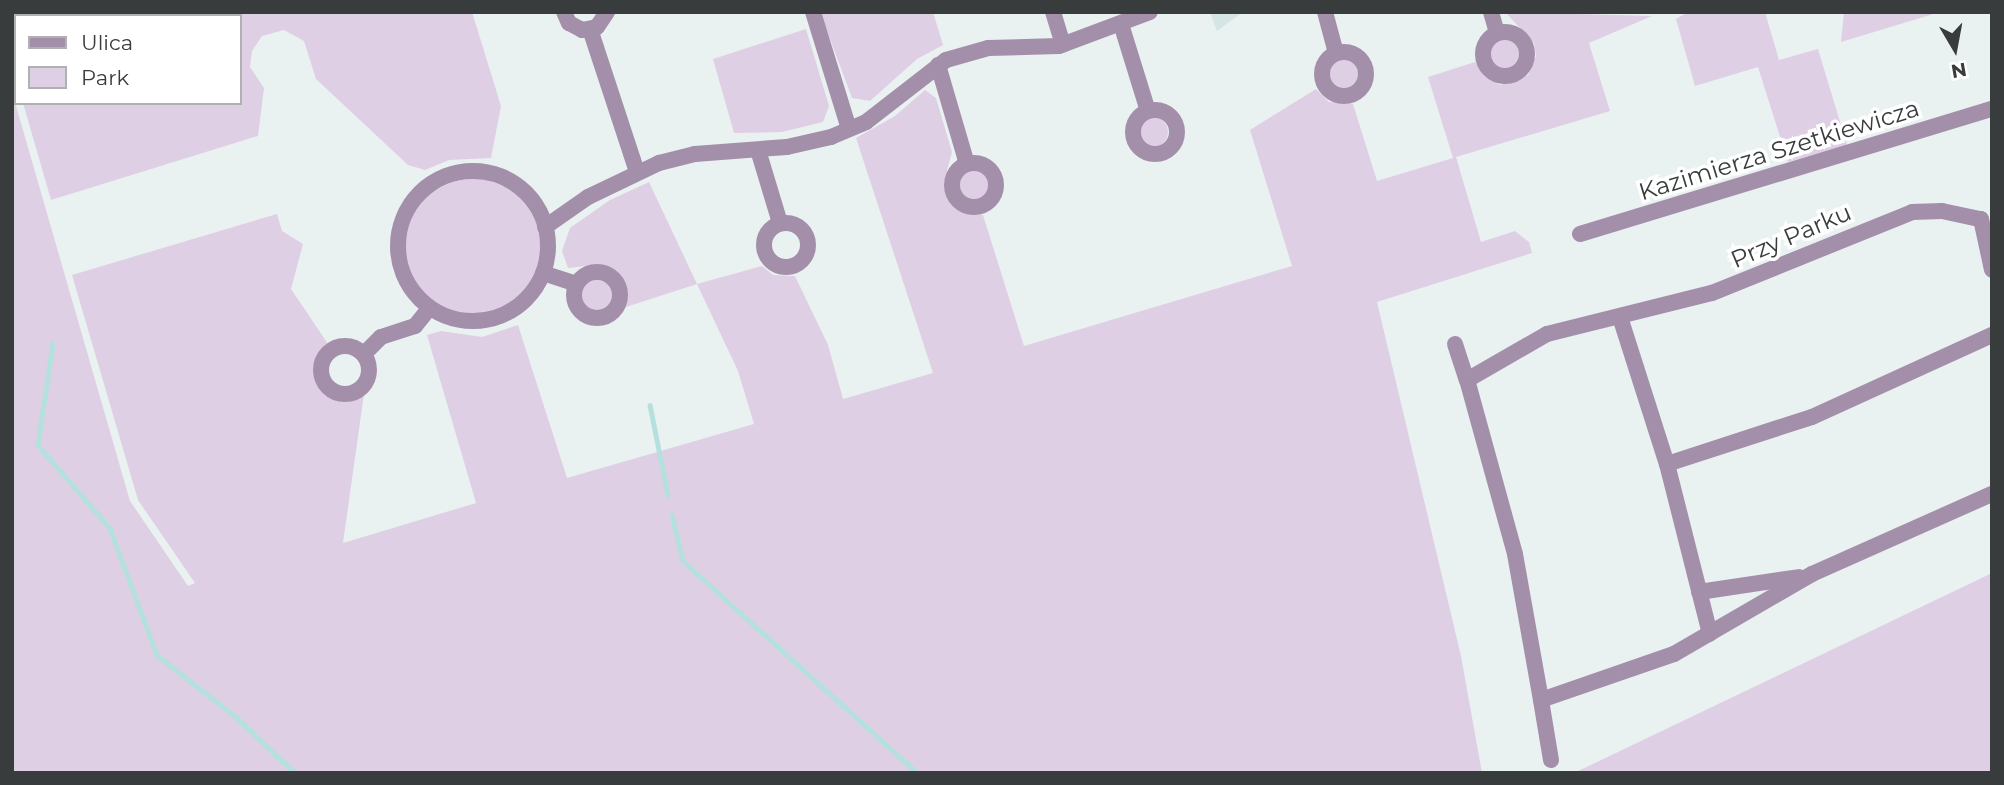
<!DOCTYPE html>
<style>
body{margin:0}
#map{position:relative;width:2004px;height:785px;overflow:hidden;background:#eaf1f1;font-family:Montserrat,sans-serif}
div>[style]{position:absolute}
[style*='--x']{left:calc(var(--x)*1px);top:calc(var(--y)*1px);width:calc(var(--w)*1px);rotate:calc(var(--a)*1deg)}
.built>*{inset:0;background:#d5e5e4}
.green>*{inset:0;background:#dfcfe5}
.round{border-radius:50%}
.stream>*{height:4.5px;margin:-2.25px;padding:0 2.25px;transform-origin:2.25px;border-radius:2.25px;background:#b4e1de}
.minor>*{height:16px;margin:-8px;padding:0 8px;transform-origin:8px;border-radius:8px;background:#a48fab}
.minor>.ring{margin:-8px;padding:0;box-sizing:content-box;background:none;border:16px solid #a48fab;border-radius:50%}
span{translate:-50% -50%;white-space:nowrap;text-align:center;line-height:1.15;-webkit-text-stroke:7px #fff;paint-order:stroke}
.street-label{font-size:24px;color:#393c3c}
.frame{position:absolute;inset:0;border:14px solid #393c3c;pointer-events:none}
.legend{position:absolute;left:14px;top:14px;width:228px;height:91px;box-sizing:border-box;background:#fff;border:2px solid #b0b1b1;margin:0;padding:9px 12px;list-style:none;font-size:21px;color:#393c3c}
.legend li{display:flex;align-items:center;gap:14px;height:35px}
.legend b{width:35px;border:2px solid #b0b1b1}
.north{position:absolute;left:1920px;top:14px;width:70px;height:70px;-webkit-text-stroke:5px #fff;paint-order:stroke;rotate:170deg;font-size:19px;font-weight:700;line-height:28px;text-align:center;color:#393c3c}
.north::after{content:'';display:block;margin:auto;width:24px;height:32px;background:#393c3c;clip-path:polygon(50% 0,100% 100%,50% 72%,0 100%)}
</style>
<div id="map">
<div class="built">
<i style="clip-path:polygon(1210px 12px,1243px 12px,1217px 31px)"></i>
</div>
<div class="green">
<i style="clip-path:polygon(12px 12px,472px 12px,501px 106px,491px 158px,449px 160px,425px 170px,408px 165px,316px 79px,304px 41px,284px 30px,262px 36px,252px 51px,250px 67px,264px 88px,258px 136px,51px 200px,23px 103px,240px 103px,240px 16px,16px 16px,16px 79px)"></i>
<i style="clip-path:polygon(820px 12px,933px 12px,943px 45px,917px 59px,870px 101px,852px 98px)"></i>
<i style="clip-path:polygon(1505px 12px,1652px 16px,1589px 43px,1610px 111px,1456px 157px,1481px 242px,1515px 231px,1529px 242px,1532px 253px,1377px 302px,1461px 656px,1482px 773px,12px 773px,12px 92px,130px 501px,188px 586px,195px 583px,138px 500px,72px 275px,277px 214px,282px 231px,303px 244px,291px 289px,328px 344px,317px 359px,316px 378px,336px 399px,364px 394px,343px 543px,476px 503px,427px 335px,441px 331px,482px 337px,518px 325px,567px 478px,754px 424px,738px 371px,697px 284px,626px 307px,627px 288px,615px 271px,595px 265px,568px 268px,562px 251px,570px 228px,610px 200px,649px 182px,697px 284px,762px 266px,773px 275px,795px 276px,828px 345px,843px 399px,933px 373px,856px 138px,895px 116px,925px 90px,936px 98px,952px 152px,944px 182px,947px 199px,965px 214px,983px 215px,1024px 346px,1292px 266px,1250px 130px,1316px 89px,1329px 102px,1353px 104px,1377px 181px,1453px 158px,1428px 77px,1475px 62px,1484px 76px,1500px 85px,1528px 75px,1536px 56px,1534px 43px)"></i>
<i style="clip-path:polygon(1688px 12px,1765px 12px,1779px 60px,1818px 49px,1847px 145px,1788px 162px,1758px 67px,1695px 86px,1676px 19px)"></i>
<i style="clip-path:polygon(1844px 12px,1940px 12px,1841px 42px)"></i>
<i style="clip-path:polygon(806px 29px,829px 106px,823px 122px,782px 132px,734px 133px,713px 59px)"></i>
<i class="round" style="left:1490px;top:39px;width:30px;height:30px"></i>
<i class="round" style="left:1329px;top:59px;width:30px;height:30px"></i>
<i class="round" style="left:1138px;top:117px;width:30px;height:30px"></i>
<i class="round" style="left:959px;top:170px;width:30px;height:30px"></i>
<i class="round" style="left:405px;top:179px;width:136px;height:136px"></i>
<i class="round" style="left:581px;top:280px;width:32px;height:32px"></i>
<i style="clip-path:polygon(1992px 573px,1992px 773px,1574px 773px)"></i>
</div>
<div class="stream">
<i style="--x:53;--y:343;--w:103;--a:98.4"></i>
<i style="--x:38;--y:445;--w:110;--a:49.1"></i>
<i style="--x:110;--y:528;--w:135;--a:69.7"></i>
<i style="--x:157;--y:655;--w:100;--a:38.1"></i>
<i style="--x:236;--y:717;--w:81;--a:43.5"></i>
<i style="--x:650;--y:405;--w:92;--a:78.7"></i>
<i style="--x:672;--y:515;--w:47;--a:76.6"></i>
<i style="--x:683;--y:561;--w:316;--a:42.1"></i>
</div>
<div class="minor">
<i style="--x:564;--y:12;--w:12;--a:66"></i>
<i style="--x:569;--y:23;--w:15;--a:28"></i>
<i style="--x:582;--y:30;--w:15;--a:-11"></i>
<i style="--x:597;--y:27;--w:18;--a:-56"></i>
<i style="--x:813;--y:12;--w:122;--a:72.9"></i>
<i style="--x:1053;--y:12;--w:34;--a:73"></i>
<i style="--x:1325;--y:12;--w:42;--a:75"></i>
<i style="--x:1491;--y:12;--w:22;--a:74"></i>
<i style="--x:1121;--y:24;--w:91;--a:72.8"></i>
<i style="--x:590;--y:29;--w:151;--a:71.8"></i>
<i class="ring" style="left:1483px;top:32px;width:28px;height:28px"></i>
<i class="ring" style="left:1322px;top:52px;width:28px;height:28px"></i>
<i style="--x:938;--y:65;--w:103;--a:73.7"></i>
<i class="ring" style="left:1133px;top:110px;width:28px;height:28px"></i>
<i style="--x:758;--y:150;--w:76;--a:73.2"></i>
<i class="ring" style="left:952px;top:163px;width:28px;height:28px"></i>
<i class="ring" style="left:398px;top:171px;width:134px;height:134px"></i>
<i class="ring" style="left:764px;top:223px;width:28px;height:28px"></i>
<i style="--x:545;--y:227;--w:52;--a:-34.9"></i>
<i style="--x:588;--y:197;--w:79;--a:-25.6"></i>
<i style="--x:659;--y:163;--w:37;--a:-14"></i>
<i style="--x:695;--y:154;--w:92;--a:-4.4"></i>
<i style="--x:787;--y:147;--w:45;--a:-12.8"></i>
<i style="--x:831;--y:137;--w:38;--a:-23"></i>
<i style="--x:866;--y:122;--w:101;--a:-37.8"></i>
<i style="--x:946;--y:60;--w:44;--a:-15.9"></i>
<i style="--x:988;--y:48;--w:71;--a:-1.6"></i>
<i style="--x:1059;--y:46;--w:97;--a:-20.5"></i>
<i style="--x:1580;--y:234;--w:431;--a:-16.9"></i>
<i class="ring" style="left:574px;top:272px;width:30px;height:30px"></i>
<i style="--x:543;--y:273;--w:35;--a:18"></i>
<i style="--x:1620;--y:317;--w:154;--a:72.3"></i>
<i style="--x:1667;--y:464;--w:175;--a:75.8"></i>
<i style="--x:1455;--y:344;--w:38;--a:72"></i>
<i class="ring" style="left:321px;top:346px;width:32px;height:32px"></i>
<i style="--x:364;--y:354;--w:24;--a:-45"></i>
<i style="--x:381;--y:337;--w:36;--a:-18"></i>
<i style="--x:415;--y:326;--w:22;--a:-51"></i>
<i style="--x:1667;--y:464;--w:152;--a:-18"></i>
<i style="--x:1812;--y:417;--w:198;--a:-24.5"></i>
<i style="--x:1699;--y:592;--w:101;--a:-8.5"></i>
<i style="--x:1541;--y:700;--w:148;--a:-100.1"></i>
<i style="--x:1515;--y:554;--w:180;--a:-105.4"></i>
<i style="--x:1467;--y:380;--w:92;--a:-29.9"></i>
<i style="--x:1547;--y:334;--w:170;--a:-14"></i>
<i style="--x:1712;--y:293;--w:216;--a:-22"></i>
<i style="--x:1912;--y:212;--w:30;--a:-2"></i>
<i style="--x:1942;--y:211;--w:40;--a:12"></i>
<i style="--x:1981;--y:219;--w:52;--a:77.8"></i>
<i style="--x:1551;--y:760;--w:61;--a:-99.5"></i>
<i style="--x:1541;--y:700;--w:141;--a:-19.1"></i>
<i style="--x:1674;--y:654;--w:160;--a:-30.1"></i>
<i style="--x:1812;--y:574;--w:197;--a:-24"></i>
</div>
<div class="street-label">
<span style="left:1779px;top:150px;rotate:-17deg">Kazimierza Szetkiewicza</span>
<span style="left:1791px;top:236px;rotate:-23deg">Przy Parku</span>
</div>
<div class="frame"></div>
<ul class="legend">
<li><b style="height:9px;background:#a48fab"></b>Ulica</li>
<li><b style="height:19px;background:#dfcfe5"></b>Park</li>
</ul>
<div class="north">N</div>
</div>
